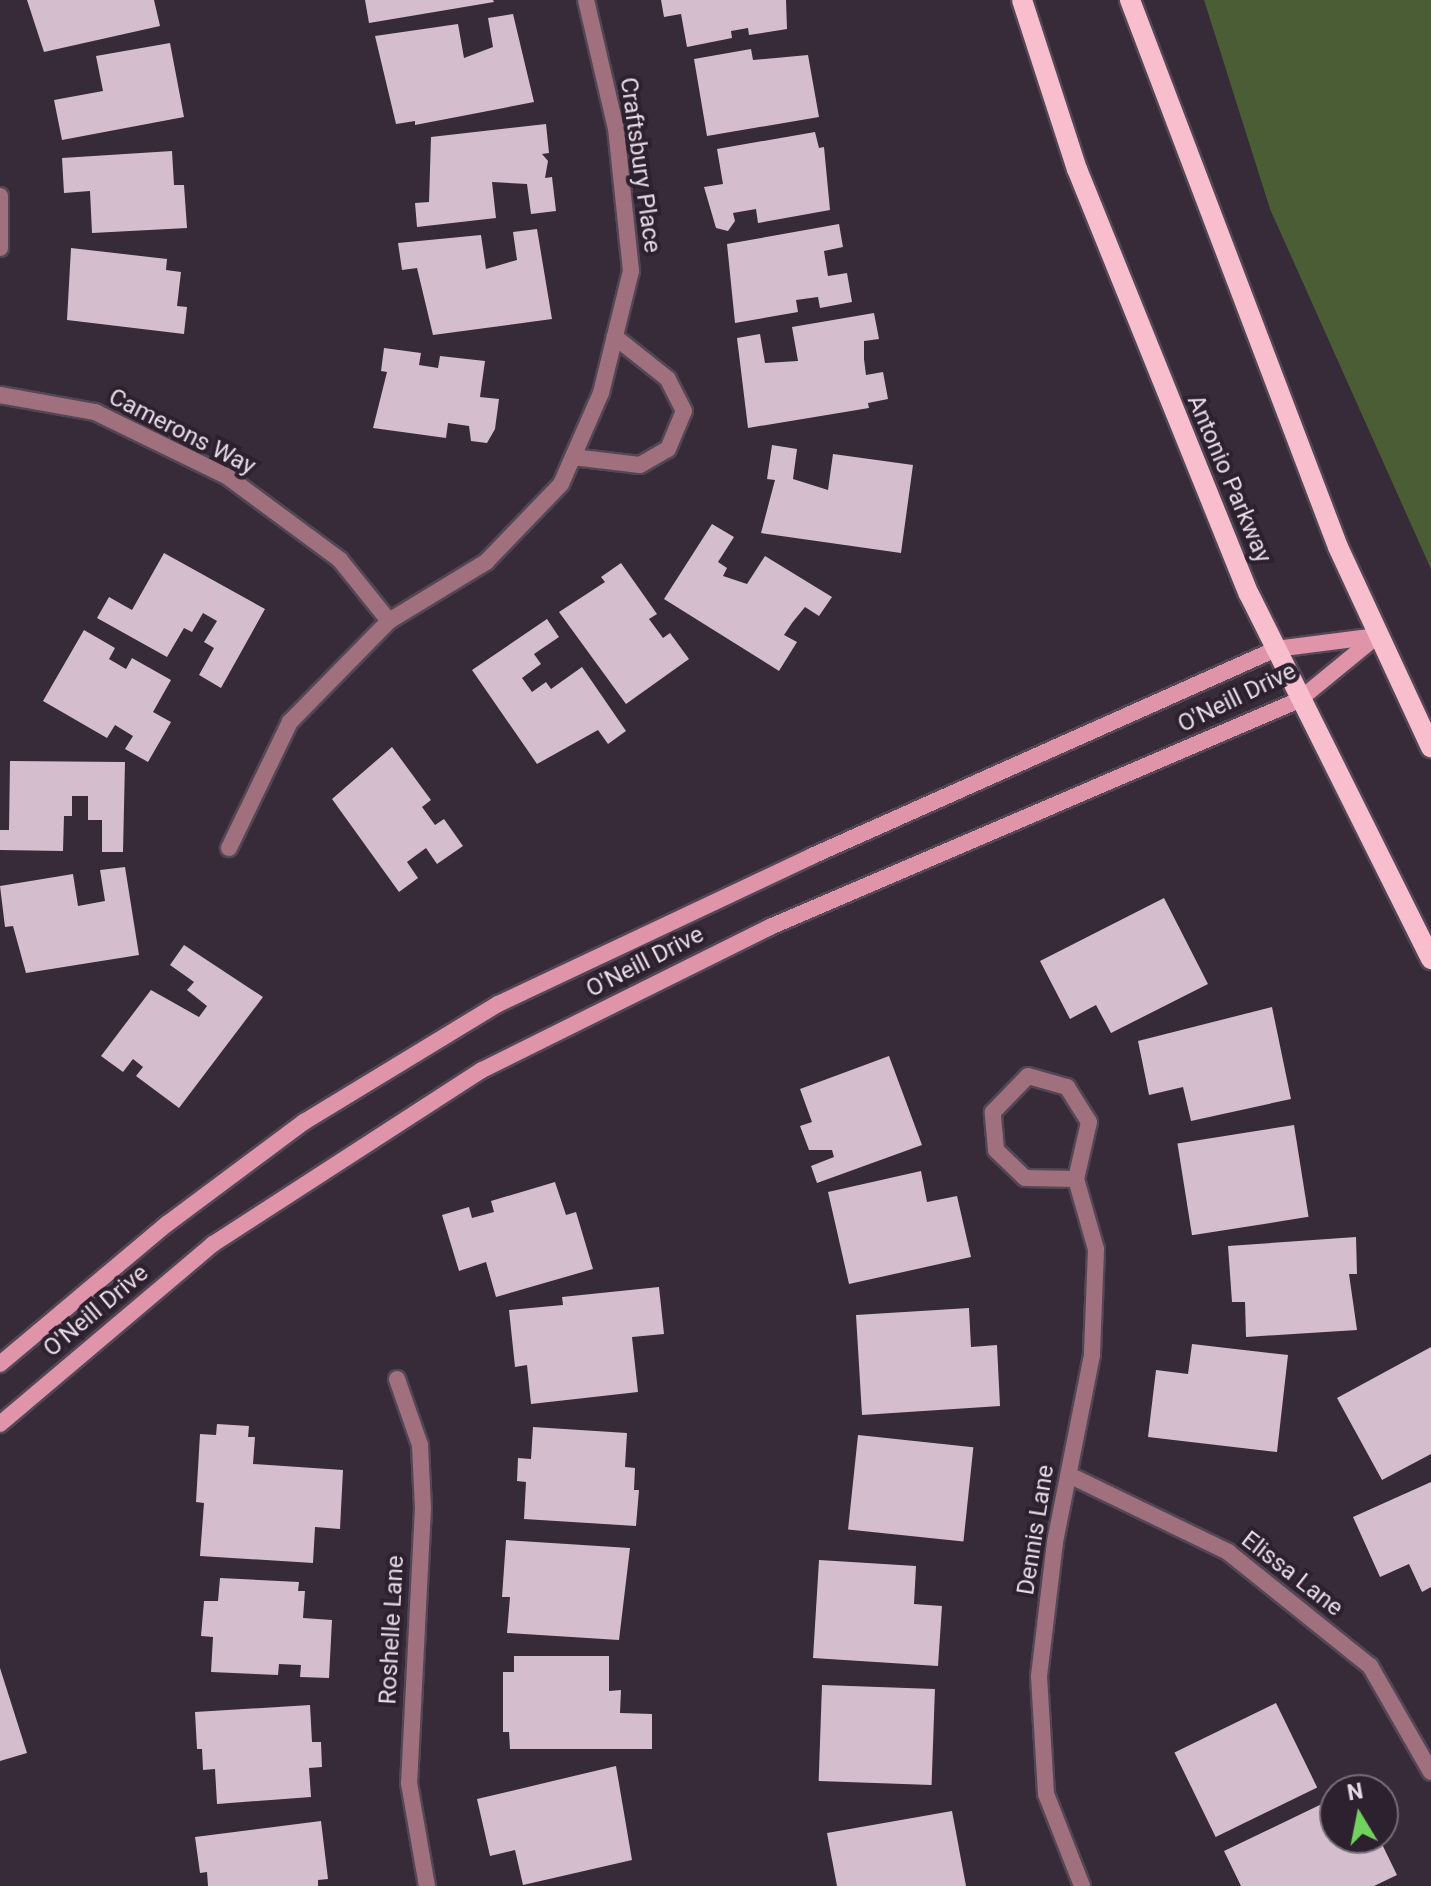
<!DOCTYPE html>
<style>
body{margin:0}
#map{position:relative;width:1431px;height:1886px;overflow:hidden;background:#372a39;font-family:Roboto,sans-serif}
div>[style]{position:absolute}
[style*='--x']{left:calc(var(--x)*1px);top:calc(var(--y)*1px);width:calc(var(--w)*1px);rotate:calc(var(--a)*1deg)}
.green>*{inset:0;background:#4b5d35}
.building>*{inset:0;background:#d4becd;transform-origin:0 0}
.roads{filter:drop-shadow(2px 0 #534655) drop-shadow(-2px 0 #534655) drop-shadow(0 2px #534655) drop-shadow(0 -2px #534655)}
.street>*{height:16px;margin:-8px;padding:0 8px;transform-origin:8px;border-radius:8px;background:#a0707e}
.secondary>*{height:16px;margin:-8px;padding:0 8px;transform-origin:8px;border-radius:8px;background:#df94aa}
.primary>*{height:20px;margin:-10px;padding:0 10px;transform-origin:10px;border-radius:10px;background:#f9bece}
span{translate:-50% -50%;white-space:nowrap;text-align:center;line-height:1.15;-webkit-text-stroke:8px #2d202f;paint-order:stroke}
.street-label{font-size:24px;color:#e5dce6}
.north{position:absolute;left:1319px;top:1774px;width:80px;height:80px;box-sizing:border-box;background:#2d202f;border:2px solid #776b78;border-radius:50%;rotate:350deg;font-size:22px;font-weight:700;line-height:32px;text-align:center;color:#e5dce6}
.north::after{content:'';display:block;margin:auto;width:28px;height:36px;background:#72d25e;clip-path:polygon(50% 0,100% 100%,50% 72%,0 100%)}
</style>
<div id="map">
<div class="green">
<i style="clip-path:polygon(1204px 0,1431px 0,1431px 569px,1270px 209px)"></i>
</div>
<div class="building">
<i style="clip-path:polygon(27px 0,154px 0,160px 26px,44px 52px)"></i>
<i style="clip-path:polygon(365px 0,493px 0,494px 2px,369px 23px)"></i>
<i style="clip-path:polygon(661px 0,786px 0,787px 29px,749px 35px,748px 28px,731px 31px,732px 38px,687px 47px,681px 14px,664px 17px)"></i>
<i style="clip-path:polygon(513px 14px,534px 102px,415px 125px,415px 121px,396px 124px,375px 36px,458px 24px,464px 58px,493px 47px,488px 18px)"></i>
<i style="clip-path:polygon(170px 43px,184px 117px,62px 140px,54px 100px,103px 91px,96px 56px)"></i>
<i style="clip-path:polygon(751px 49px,753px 60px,808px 55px,819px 117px,707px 136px,694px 59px)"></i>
<i style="clip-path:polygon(546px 124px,549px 153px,542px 154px,548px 161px,545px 178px,552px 177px,556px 211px,531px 214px,527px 184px,492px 182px,496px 218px,417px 227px,415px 203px,429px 202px,431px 137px)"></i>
<i style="clip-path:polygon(815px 132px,819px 148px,824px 147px,830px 210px,758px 223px,756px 209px,733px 213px,735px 221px,728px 231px,716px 228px,704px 187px,723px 184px,717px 149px)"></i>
<i style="clip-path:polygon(172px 151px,174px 185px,184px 185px,187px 228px,92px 233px,90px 191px,64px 193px,62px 158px)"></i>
<i style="clip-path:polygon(839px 224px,843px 247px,824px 251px,828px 276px,847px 273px,852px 302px,820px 308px,818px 297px,796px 300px,798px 312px,735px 323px,727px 244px)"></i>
<i style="clip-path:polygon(537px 229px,552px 319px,433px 335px,417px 268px,402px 270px,398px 243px,481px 235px,486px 269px,517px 260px,513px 232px)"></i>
<i style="clip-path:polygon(71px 248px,167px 259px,166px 270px,181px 272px,177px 306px,187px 307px,184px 334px,67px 320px)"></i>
<i style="clip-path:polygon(874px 313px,879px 339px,864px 341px,864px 359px,866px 375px,883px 372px,888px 399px,868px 403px,869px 408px,748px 428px,737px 338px,760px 334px,765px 363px,798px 361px,792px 327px)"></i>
<i style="clip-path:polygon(384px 348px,421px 353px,419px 365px,438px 368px,440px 356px,485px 361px,480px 397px,499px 399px,495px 429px,487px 443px,471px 441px,469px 426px,448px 423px,446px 438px,373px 428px,387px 372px,381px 371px)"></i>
<i style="clip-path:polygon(772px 445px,797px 449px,793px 479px,828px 490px,833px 454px,913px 465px,901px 553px,761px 533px,775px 480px,767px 479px)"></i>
<i style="clip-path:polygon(712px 524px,734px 537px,718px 562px,727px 568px,723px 576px,747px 584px,765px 556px,832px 597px,819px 616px,805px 607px,792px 623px,784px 635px,797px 642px,779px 671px,664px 599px)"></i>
<i style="clip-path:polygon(164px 553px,265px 609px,221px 688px,199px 675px,214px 648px,204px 642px,217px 621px,203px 613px,192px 632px,184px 628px,167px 657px,97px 618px,109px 597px,132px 610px)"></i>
<i style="clip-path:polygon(621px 563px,657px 614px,649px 619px,663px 638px,670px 633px,689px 659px,626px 704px,559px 612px,605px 582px,601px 577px)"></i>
<i style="clip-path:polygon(547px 619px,559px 637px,534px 654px,541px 664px,522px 678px,532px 692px,546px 682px,551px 689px,582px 667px,626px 731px,608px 744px,598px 730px,537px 764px,472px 670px)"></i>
<i style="clip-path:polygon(84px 630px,115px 648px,109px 659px,126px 669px,132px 658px,171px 680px,153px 712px,171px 722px,148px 762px,125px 749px,133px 736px,115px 725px,107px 738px,43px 701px)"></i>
<i style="clip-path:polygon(392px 747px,431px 800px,422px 807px,435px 825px,444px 819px,463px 846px,437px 864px,426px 848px,407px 862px,418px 878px,399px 892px,332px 799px)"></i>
<i style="clip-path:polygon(10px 761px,125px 762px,123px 852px,102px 852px,102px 820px,88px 820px,88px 796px,72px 796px,72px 816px,64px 816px,63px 851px,0 850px,0 830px,9px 830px)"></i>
<i style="clip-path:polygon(125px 867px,139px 955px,26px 973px,13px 926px,5px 927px,0 886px,73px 874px,78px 906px,105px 901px,100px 870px)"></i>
<i style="clip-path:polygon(1164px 898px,1208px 984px,1111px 1033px,1096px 1005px,1070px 1019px,1040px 961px)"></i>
<i style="clip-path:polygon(184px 945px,263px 997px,179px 1108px,136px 1076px,143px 1067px,133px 1059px,123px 1072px,101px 1056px,151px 990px,199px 1017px,207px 1006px,187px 990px,194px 982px,170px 965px)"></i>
<i style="clip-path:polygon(1272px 1007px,1291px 1099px,1191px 1121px,1183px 1087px,1149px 1095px,1138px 1041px)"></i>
<i style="clip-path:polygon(889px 1056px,922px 1145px,817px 1183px,811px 1166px,834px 1157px,832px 1150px,809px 1150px,800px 1126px,812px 1122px,800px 1089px)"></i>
<i style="left:1294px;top:1125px;width:93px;height:118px;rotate:81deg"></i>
<i style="clip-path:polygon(921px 1171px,927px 1202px,957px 1196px,971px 1257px,849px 1284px,828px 1192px)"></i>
<i style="clip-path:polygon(555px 1182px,566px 1215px,576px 1212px,593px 1269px,496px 1297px,486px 1262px,459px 1271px,442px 1215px,469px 1207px,472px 1218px,494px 1212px,491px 1201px)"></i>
<i style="clip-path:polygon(1356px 1237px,1357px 1274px,1349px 1274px,1357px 1330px,1246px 1337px,1245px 1302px,1232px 1302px,1228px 1246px)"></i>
<i style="clip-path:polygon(659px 1287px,664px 1334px,632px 1337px,638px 1392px,531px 1404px,527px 1365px,515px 1367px,509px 1310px,563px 1305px,562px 1297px)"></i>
<i style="clip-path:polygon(969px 1308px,971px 1347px,997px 1345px,1000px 1406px,862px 1415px,856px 1315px)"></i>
<i style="clip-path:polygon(1192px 1344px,1288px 1355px,1277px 1452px,1148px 1437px,1156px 1370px,1188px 1374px)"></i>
<i style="clip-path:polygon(1431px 1347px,1431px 1454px,1382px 1480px,1337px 1398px)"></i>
<i style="clip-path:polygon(217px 1424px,249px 1426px,248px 1437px,255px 1437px,253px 1464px,343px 1470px,340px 1529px,315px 1527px,313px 1563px,200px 1556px,204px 1503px,196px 1502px,200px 1434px,216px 1435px)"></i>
<i style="clip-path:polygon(533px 1427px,627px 1433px,625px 1467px,635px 1468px,634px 1490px,639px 1490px,636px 1526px,524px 1519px,526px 1482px,517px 1481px,518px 1458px,531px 1459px)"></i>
<i style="left:858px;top:1435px;width:116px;height:95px;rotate:6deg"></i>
<i style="clip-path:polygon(1431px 1482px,1431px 1587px,1422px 1592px,1409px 1564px,1380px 1577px,1353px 1517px)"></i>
<i style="clip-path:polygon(506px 1540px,630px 1548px,619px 1640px,507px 1633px,510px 1597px,502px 1597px)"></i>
<i style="clip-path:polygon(819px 1560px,916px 1566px,914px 1604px,942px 1606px,938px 1666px,813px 1658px)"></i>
<i style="clip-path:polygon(220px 1578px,299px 1582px,298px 1591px,305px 1591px,303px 1618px,332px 1620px,329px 1678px,300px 1677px,301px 1665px,279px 1664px,278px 1675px,211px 1672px,213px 1637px,201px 1636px,204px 1601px,218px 1601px)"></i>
<i style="clip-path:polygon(514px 1656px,609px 1656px,609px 1691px,621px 1690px,620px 1713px,652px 1714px,652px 1749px,510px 1749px,509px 1732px,503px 1732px,503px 1672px,514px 1672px)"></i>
<i style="clip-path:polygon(0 1668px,27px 1753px,0 1761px)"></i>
<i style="left:822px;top:1685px;width:113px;height:96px;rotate:2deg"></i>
<i style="left:1276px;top:1703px;width:94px;height:113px;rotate:64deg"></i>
<i style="clip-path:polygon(310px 1705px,312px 1742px,321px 1742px,322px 1767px,309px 1768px,311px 1797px,217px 1804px,215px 1769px,203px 1770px,202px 1749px,197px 1749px,195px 1712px)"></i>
<i style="clip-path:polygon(616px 1766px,632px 1860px,523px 1885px,515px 1850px,490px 1856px,477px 1799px)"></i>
<i style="clip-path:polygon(1328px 1801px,1335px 1815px,1335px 1838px,1379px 1838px,1397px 1875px,1374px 1886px,1241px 1886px,1224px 1851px)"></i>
<i style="clip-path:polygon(952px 1811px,966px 1886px,837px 1886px,827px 1833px)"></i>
<i style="clip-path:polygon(321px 1821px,328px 1879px,318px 1880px,318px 1886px,208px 1886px,207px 1872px,200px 1873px,195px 1837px)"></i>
</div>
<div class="roads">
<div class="street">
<i style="--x:0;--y:196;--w:52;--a:90"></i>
<i style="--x:0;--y:395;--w:97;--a:10.1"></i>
<i style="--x:95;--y:412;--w:148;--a:26"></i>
<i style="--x:228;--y:477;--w:139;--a:36.5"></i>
<i style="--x:340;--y:560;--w:78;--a:51.2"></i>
<i style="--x:573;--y:457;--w:67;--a:6.8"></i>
<i style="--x:640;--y:465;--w:32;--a:-30"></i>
<i style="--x:668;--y:449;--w:41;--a:-67.2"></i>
<i style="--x:684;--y:411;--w:36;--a:-117"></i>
<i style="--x:668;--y:379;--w:68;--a:-141.6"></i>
<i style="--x:229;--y:848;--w:140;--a:-64.2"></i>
<i style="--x:290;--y:722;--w:141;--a:-45.6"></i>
<i style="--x:389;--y:621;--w:114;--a:-31.3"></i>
<i style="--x:486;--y:562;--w:108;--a:-46.1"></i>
<i style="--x:561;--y:484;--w:99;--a:-66.3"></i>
<i style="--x:601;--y:393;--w:126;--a:-76.2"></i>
<i style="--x:631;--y:271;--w:143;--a:-96"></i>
<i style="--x:616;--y:129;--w:132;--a:-103.1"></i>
<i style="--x:1076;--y:1179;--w:51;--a:-178.9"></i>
<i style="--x:1025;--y:1178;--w:40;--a:-136"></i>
<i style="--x:996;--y:1150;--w:38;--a:-95"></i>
<i style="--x:993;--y:1112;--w:50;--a:-45.8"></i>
<i style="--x:1028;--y:1076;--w:41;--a:15.8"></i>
<i style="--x:1067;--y:1087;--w:41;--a:57.8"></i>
<i style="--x:1089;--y:1122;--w:58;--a:102.8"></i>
<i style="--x:1076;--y:1179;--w:73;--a:74.1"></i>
<i style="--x:1096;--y:1249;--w:106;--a:92.2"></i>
<i style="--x:1092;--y:1355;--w:191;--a:101.2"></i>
<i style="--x:1055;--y:1542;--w:135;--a:96.8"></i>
<i style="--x:1039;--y:1676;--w:118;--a:86.6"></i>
<i style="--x:1046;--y:1794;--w:99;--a:68.6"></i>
<i style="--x:397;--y:1379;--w:70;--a:70.8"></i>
<i style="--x:420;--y:1445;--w:63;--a:87.3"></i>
<i style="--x:423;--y:1508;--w:275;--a:92.9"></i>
<i style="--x:409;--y:1783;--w:105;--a:80.1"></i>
<i style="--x:1069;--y:1475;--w:177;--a:25.8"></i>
<i style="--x:1228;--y:1552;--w:182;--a:38.8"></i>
<i style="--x:1370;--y:1666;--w:122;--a:60.1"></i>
</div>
<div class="secondary">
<i style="--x:0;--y:1364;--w:218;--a:-40"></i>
<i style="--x:167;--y:1224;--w:171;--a:-36.7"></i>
<i style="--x:304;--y:1122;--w:227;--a:-31.3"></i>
<i style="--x:498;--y:1004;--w:347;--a:-25.2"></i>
<i style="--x:812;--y:856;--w:508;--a:-24.04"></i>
<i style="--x:1276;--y:649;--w:102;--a:-7.3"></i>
<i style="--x:0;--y:1424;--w:279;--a:-40.2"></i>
<i style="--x:213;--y:1244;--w:320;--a:-32.9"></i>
<i style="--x:482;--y:1070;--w:322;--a:-26.4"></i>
<i style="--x:770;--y:927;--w:576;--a:-23.22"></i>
<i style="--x:1299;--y:700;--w:101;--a:-39.4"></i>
</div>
<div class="primary">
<i style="--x:1022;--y:0;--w:178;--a:72"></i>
<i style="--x:1077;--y:169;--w:458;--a:68"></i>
<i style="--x:1249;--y:594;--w:408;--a:63.5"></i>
<i style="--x:1130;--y:0;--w:585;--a:69.18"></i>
<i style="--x:1338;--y:547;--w:221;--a:65.1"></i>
</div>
</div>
<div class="street-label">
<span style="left:640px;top:165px;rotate:82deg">Craftsbury Place</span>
<span style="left:182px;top:432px;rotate:27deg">Camerons Way</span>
<span style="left:1229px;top:479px;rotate:67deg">Antonio Parkway</span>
<span style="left:1237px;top:698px;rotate:-26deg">O'Neill Drive</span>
<span style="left:645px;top:962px;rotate:-27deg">O'Neill Drive</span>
<span style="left:96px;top:1311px;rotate:-40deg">O'Neill Drive</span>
<span style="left:1036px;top:1530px;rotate:-81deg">Dennis Lane</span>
<span style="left:1292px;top:1574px;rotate:38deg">Elissa Lane</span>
<span style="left:392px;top:1630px;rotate:-87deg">Roshelle Lane</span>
</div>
<div class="north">N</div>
</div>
